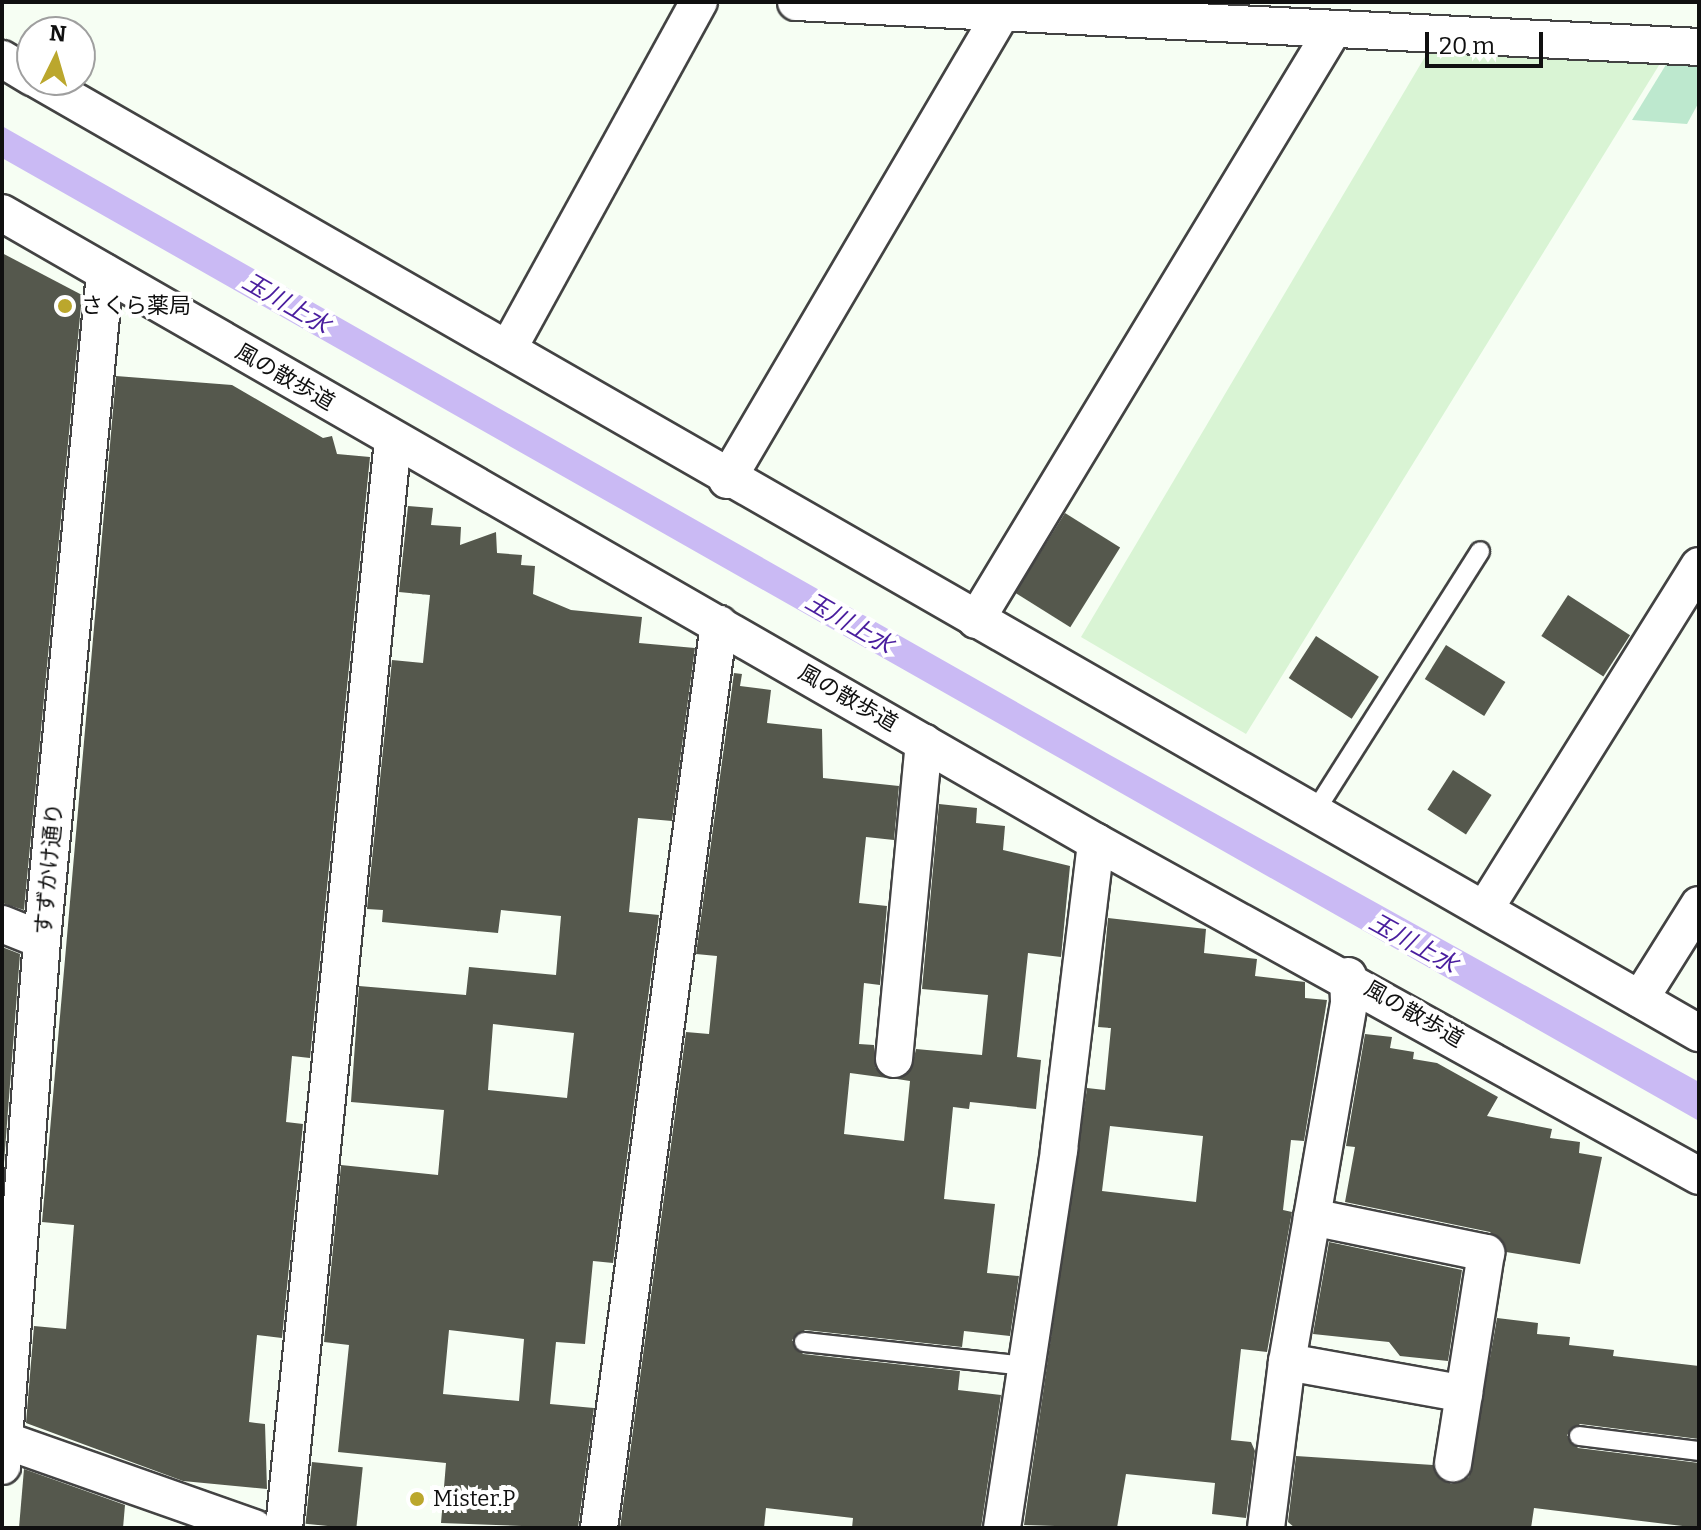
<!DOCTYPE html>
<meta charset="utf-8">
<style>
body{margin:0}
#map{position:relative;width:1701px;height:1530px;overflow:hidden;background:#f6fef3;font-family:Bitter,"Noto Sans JP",serif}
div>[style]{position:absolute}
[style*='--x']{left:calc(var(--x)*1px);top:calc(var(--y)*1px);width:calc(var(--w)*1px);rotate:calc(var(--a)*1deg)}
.farmland>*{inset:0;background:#d9f4d4}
.green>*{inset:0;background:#bde8ce}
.water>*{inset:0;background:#cabaf4}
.building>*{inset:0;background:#55584d;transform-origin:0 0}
.roads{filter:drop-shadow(2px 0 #434343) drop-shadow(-2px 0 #434343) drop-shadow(0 2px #434343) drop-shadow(0 -2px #434343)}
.service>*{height:18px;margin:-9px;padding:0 9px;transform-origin:9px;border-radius:9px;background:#fff}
.minor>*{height:36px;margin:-18px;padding:0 18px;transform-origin:18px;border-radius:18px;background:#fff}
.dots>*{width:22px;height:22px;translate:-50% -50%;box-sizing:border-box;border:4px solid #fff;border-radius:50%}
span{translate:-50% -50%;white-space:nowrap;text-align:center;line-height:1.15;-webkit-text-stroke:8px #fff;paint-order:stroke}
.poi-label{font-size:22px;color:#101010}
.left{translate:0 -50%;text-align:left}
.street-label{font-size:22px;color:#101010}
.water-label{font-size:24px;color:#491d9e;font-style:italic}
.frame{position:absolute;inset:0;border:4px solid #101010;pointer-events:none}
.north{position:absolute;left:16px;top:16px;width:80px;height:80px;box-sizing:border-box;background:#fff;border:2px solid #9f9f9f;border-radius:50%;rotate:5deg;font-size:22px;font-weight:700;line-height:32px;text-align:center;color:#101010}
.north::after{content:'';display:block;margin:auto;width:28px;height:36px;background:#bba72d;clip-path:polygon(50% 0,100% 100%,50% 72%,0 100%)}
.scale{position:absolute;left:1425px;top:32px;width:118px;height:36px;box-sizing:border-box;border:4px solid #101010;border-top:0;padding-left:10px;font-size:24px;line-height:28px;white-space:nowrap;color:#101010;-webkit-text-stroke:6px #fff;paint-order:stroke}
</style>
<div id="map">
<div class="farmland">
<i style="clip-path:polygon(1429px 50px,1661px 62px,1246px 734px,1081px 637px)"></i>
</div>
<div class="green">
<i style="clip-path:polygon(1667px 63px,1699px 65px,1699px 102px,1687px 124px,1632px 120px)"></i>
</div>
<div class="water">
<i style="clip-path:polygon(2px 126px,1110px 755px,1699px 1082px,1699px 1121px,2px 158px)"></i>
</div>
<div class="building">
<i style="clip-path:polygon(2px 253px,82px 295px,24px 910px,2px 903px)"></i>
<i style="clip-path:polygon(116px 376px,232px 385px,323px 438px,332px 436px,337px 454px,370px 457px,310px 1058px,292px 1056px,286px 1122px,303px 1124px,282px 1338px,257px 1335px,249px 1422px,265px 1424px,267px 1489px,183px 1481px,26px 1423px,34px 1326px,66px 1329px,74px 1225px,42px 1222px)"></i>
<i style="clip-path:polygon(evenodd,408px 506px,433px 508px,431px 525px,461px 527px,460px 545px,496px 532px,497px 553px,522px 555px,521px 565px,535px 566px,533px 594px,571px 610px,642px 617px,639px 643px,695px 648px,672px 821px,638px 818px,629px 912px,659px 915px,613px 1263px,593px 1261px,585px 1344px,556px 1342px,550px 1404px,594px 1408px,578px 1528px,441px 1523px,446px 1463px,338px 1452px,349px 1345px,324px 1342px,341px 1165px,438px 1175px,444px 1110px,351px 1102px,359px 986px,466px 995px,469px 967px,556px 975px,561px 916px,501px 910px,498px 933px,382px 922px,383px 910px,367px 909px,392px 660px,423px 663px,430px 595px,399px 592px,408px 506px,493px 1024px,574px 1033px,567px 1098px,488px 1090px,493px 1024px,408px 506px,449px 1330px,524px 1339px,519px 1401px,443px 1394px,449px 1330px)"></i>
<i style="left:1065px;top:513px;width:65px;height:94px;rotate:32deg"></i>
<i style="left:1568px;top:595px;width:74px;height:49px;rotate:33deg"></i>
<i style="left:1316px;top:636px;width:75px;height:50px;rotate:33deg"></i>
<i style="left:1446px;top:645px;width:70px;height:40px;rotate:32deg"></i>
<i style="clip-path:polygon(734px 673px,742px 674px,740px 686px,771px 690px,767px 723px,822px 729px,823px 778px,899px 786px,894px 840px,866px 837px,859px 903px,887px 906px,880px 985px,864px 983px,859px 1044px,874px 1045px,875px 1067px,887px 1078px,850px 1073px,844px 1134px,904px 1141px,910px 1081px,897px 1079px,911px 1070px,916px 1049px,982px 1055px,988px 995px,922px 989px,939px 804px,977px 808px,976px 823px,1005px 826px,1003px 850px,1070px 866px,1061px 957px,1028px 953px,1017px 1057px,1041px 1060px,1036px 1109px,970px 1102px,969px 1109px,953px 1107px,944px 1199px,995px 1204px,987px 1273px,1019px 1276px,1010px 1336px,964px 1331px,962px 1347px,805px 1330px,792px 1340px,803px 1354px,960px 1371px,958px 1390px,1001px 1395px,981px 1528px,852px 1528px,853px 1518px,766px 1508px,764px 1528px,620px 1528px,686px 1032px,709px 1034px,717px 956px,696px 954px)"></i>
<i style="left:1453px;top:770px;width:46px;height:47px;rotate:33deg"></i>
<i style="clip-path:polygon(evenodd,1108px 918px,1206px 929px,1204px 953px,1257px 959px,1255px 976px,1305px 982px,1305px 998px,1327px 1000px,1304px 1141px,1291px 1140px,1283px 1210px,1292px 1212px,1267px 1352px,1241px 1349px,1231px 1440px,1251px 1442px,1255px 1451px,1246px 1518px,1212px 1514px,1215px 1483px,1126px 1474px,1117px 1528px,1024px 1525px,1087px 1088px,1105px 1090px,1111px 1028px,1098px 1027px,1108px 918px,1110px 1126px,1203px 1136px,1196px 1202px,1102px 1191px,1110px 1126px)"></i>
<i style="clip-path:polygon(2px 947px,20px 954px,2px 1189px)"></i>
<i style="clip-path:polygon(1365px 1034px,1392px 1037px,1390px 1048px,1414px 1052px,1413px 1059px,1437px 1063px,1498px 1097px,1487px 1116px,1552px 1129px,1550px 1138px,1580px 1142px,1579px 1153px,1602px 1157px,1580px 1264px,1506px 1252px,1490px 1232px,1345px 1202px,1355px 1147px,1346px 1146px)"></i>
<i style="clip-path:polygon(1329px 1242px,1462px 1270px,1448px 1361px,1400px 1356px,1389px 1342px,1313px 1334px)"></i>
<i style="clip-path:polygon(1497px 1318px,1538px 1323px,1537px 1334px,1570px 1337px,1569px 1345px,1614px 1350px,1613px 1356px,1699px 1366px,1699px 1439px,1580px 1424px,1567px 1435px,1578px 1448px,1699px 1463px,1699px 1528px,1534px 1508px,1531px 1528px,1295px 1528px,1288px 1522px,1296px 1456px,1433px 1465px,1451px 1484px,1469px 1477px)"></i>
<i style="left:312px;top:1462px;width:51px;height:62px;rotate:6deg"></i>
<i style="clip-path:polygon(24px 1469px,125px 1505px,123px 1528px,19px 1528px)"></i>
</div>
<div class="roads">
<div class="service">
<i style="--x:1314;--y:813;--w:310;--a:-57.6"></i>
<i style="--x:804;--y:1342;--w:223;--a:6.2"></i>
<i style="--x:1579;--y:1436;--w:121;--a:7.1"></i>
</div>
<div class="minor">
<i style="--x:796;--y:2;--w:904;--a:2.85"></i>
<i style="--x:2;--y:59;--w:35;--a:31"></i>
<i style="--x:38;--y:80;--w:1915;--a:29.85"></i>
<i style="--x:2;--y:213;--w:1262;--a:29.9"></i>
<i style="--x:1096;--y:842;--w:689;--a:28.98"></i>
<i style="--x:508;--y:349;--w:396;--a:-61.2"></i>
<i style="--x:727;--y:480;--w:543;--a:-59.56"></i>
<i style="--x:976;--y:620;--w:686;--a:-58.84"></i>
<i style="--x:1486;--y:907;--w:402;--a:-58"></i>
<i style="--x:2;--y:924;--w:43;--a:21.8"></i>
<i style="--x:1640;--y:999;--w:111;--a:-57.9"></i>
<i style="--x:894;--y:1059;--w:318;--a:-84.6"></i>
<i style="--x:1312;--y:1217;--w:178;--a:11.7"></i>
<i style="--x:1486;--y:1253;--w:213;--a:98.9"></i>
<i style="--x:1287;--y:1362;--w:180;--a:10.2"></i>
<i style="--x:4;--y:1440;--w:265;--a:19.4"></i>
<i style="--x:2;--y:1466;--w:528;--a:-85.65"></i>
<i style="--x:42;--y:940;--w:670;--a:-84.6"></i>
<i style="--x:284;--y:1528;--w:1093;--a:-84.28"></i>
<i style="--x:599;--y:1528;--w:912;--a:-82.44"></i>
<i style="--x:1002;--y:1528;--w:383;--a:-81.4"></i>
<i style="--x:1059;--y:1149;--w:309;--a:-83.1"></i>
<i style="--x:1266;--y:1528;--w:167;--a:-82.8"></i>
<i style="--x:1287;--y:1362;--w:365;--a:-80.2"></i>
<i style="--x:1349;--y:1002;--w:26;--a:-92"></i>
</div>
</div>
<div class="dots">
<i style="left:65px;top:306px;background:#bba72d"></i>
<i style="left:417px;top:1499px;background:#bba72d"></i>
</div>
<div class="poi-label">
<span class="left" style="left:81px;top:306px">さくら薬局</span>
<span class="left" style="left:433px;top:1499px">Mister.P</span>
</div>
<div class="street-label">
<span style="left:285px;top:377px;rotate:30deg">風の散歩道</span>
<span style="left:848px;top:698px;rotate:30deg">風の散歩道</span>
<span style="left:49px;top:869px;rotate:-85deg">すずかけ通り</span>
<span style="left:1414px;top:1014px;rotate:30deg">風の散歩道</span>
</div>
<div class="water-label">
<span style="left:286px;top:304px;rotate:30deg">玉川上水</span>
<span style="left:849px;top:624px;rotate:30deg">玉川上水</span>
<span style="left:1413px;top:944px;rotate:29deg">玉川上水</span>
</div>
<div class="frame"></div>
<div class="north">N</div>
<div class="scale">20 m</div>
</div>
